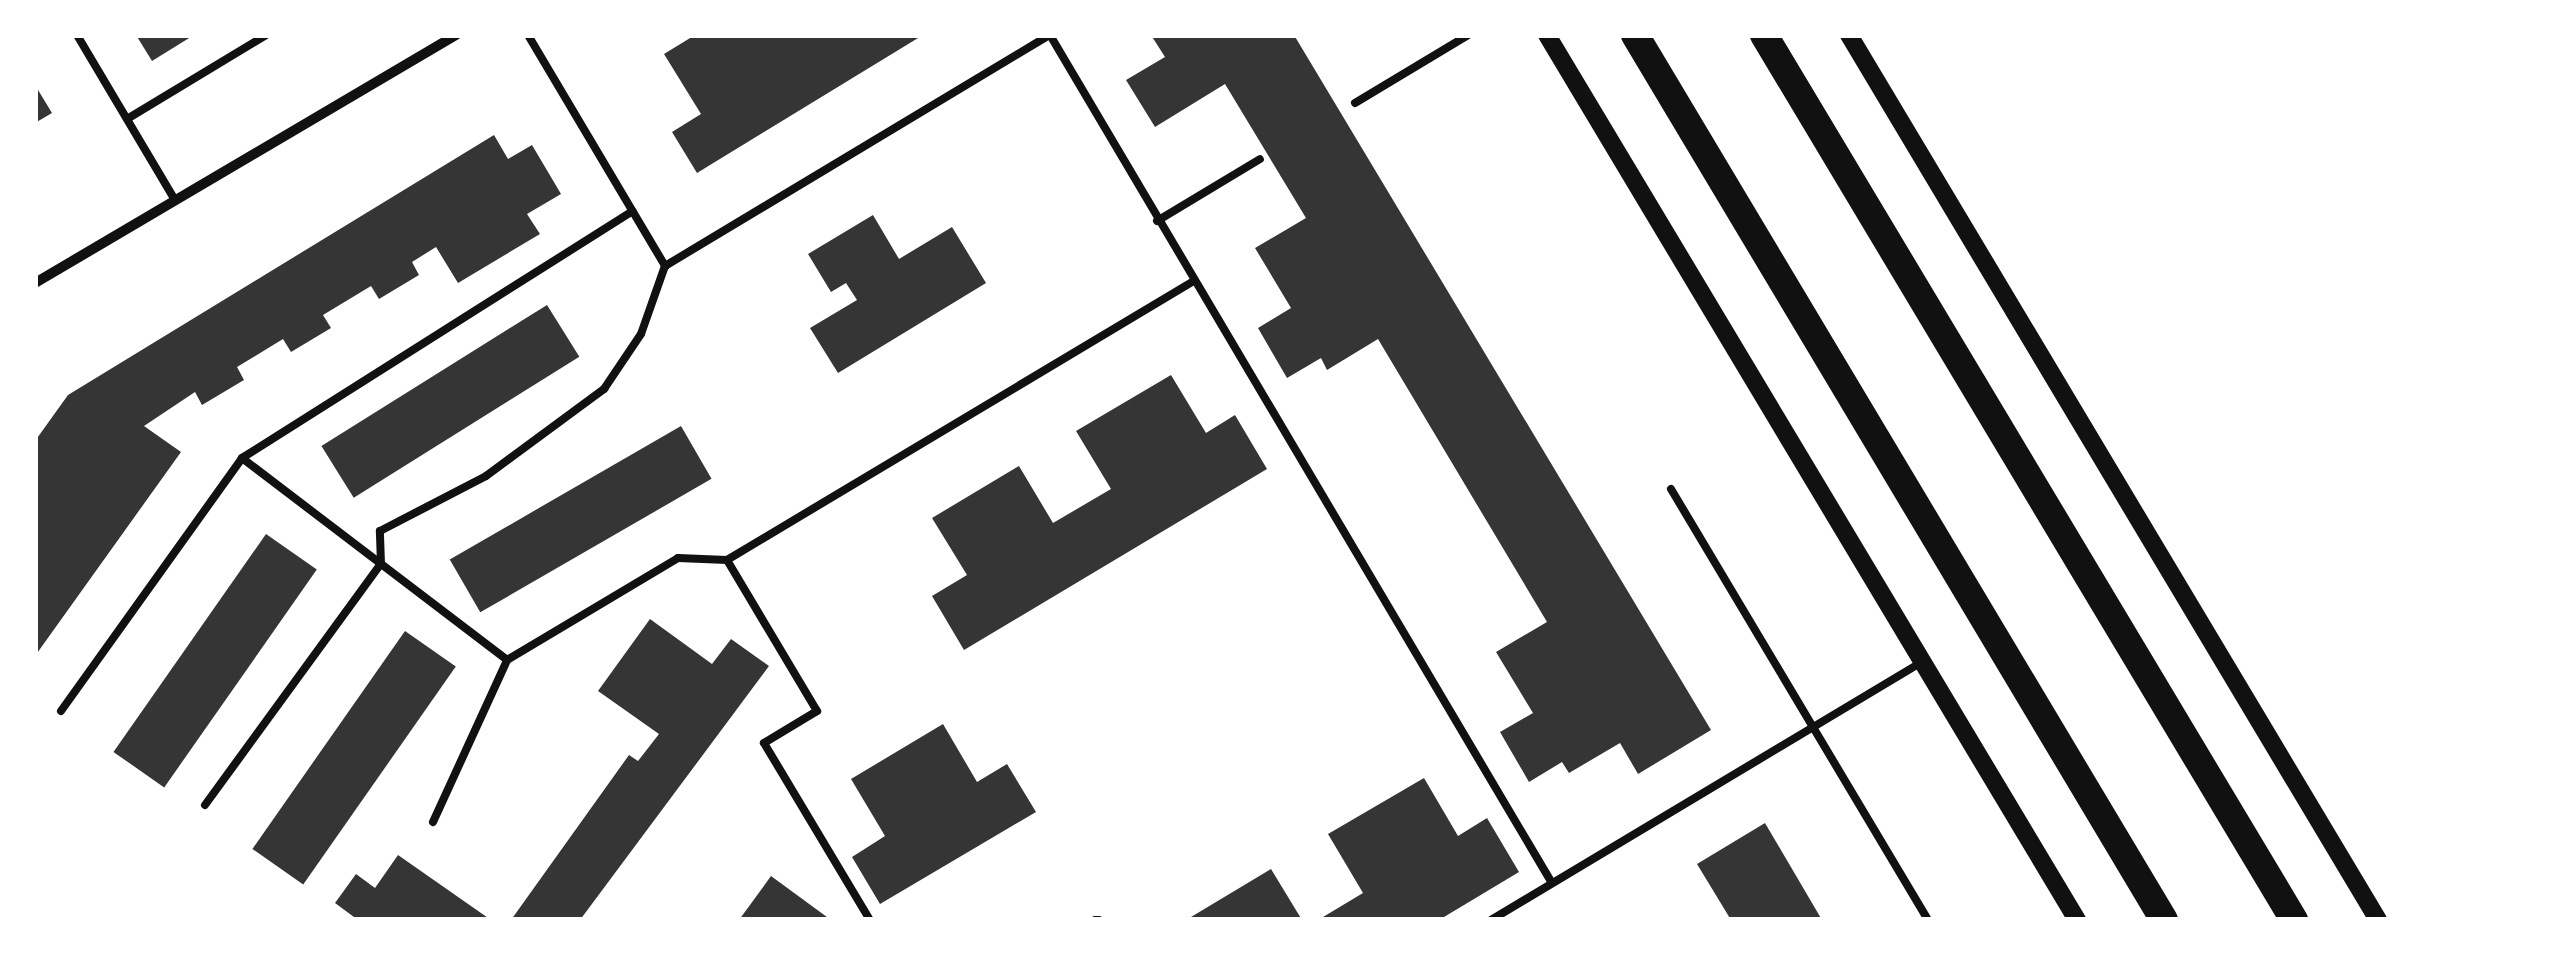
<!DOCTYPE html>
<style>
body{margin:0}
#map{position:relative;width:2561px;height:955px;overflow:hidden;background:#fff;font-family:Raleway,sans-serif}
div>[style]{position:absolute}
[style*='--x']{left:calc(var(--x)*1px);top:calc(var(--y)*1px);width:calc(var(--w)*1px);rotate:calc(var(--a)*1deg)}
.building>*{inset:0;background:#353535;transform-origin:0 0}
.service>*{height:8px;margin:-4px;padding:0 4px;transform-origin:4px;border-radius:4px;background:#111}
.minor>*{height:10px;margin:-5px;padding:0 5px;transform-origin:5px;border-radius:5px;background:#111}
.tertiary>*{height:18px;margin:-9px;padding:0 9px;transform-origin:9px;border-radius:9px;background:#111}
.trunk>*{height:28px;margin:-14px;padding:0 14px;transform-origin:14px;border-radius:14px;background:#111}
span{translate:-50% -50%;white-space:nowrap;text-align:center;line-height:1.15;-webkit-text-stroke:10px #fff;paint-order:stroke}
.frame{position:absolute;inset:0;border:38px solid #fff;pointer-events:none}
</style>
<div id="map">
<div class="building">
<i style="clip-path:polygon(136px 35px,194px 35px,152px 61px)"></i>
<i style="clip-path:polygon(695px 35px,923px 35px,697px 173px,672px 132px,701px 114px,664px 54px)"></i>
<i style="clip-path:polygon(1151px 35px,1294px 35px,1711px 730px,1638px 774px,1620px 743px,1569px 773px,1562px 762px,1529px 782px,1500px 732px,1533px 713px,1496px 652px,1547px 622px,1378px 339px,1327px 370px,1321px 358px,1287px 378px,1258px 328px,1291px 308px,1255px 248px,1306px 218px,1225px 84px,1155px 127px,1126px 80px,1165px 57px)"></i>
<i style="clip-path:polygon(35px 85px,52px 113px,35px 123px)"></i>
<i style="clip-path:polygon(494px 135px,508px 159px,532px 145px,561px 194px,527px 214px,540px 234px,458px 283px,436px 247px,412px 262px,419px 275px,379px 299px,371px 286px,323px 315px,331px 328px,291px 352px,283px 339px,237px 367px,244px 380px,202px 405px,195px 392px,144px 426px,181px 452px,35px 656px,35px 441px,68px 395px)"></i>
<i style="clip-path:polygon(873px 215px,899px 259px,952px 227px,986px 283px,838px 373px,810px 328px,857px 300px,846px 283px,831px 292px,808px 254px)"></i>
<i style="left:547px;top:305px;width:61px;height:266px;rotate:58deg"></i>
<i style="clip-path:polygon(1171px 375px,1206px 433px,1235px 415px,1267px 469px,964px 650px,932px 596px,967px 575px,932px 518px,1019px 466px,1053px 523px,1111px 489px,1076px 431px)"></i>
<i style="left:681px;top:426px;width:61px;height:267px;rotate:60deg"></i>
<i style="left:266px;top:534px;width:62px;height:266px;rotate:35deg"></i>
<i style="clip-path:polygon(650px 619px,712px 664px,731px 639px,769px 666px,580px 920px,511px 920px,629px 755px,638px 761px,659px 734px,598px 691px)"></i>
<i style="left:405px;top:631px;width:62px;height:266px;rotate:35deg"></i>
<i style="clip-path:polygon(943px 724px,977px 782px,1007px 764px,1036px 812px,880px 904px,852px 857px,885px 836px,851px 779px)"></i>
<i style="clip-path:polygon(1424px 778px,1458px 836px,1487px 818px,1519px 872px,1439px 920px,1318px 920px,1363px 893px,1328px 834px)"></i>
<i style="clip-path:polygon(1765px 823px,1822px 920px,1731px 920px,1697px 864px)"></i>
<i style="clip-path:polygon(398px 855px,491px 920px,358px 920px,335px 903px,356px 874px,375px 888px)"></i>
<i style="clip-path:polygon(1271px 869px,1302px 920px,1186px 920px)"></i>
<i style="clip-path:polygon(771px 876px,831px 920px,739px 920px)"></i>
</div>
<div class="service">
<i style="--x:77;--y:35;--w:192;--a:59.3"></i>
<i style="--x:528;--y:35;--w:269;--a:59.3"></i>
<i style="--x:665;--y:266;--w:448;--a:-31"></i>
<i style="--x:1050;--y:35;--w:985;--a:59.38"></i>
<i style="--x:1355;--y:103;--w:132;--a:-31"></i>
<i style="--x:127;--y:119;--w:162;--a:-31.1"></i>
<i style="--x:1157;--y:221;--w:120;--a:-31"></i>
<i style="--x:242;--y:458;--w:333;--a:37.3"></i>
<i style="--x:1671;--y:489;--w:502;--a:59.19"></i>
<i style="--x:727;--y:560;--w:176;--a:59.2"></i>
<i style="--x:817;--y:711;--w:62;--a:148.9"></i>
<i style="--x:764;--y:743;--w:206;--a:59.1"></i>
<i style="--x:61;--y:711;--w:311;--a:-54.4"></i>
<i style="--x:242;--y:458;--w:462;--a:-32.3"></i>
<i style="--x:205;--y:805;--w:298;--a:-53.9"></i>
<i style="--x:381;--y:564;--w:33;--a:-92"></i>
<i style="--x:380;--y:531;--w:119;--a:-27.4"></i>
<i style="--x:486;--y:476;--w:147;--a:-36.4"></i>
<i style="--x:604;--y:389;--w:66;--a:-56.1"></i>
<i style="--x:641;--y:334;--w:72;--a:-70.6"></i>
<i style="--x:433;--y:822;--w:178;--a:-65.4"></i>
<i style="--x:507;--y:660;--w:199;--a:-30.8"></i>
<i style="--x:678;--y:558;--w:49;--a:2.3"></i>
<i style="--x:727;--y:560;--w:542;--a:-30.87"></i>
<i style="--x:1095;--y:920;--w:4;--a:0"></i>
<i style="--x:1491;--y:920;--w:500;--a:-30.92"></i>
</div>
<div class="minor">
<i style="--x:35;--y:283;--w:489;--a:-30.5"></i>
</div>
<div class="tertiary">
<i style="--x:1547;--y:35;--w:1032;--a:59.08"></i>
<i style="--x:1849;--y:35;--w:1031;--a:59.13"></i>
</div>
<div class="trunk">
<i style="--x:1635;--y:35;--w:1031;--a:59.13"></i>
<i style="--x:1764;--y:35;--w:1032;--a:59.08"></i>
</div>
<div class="frame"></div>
</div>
